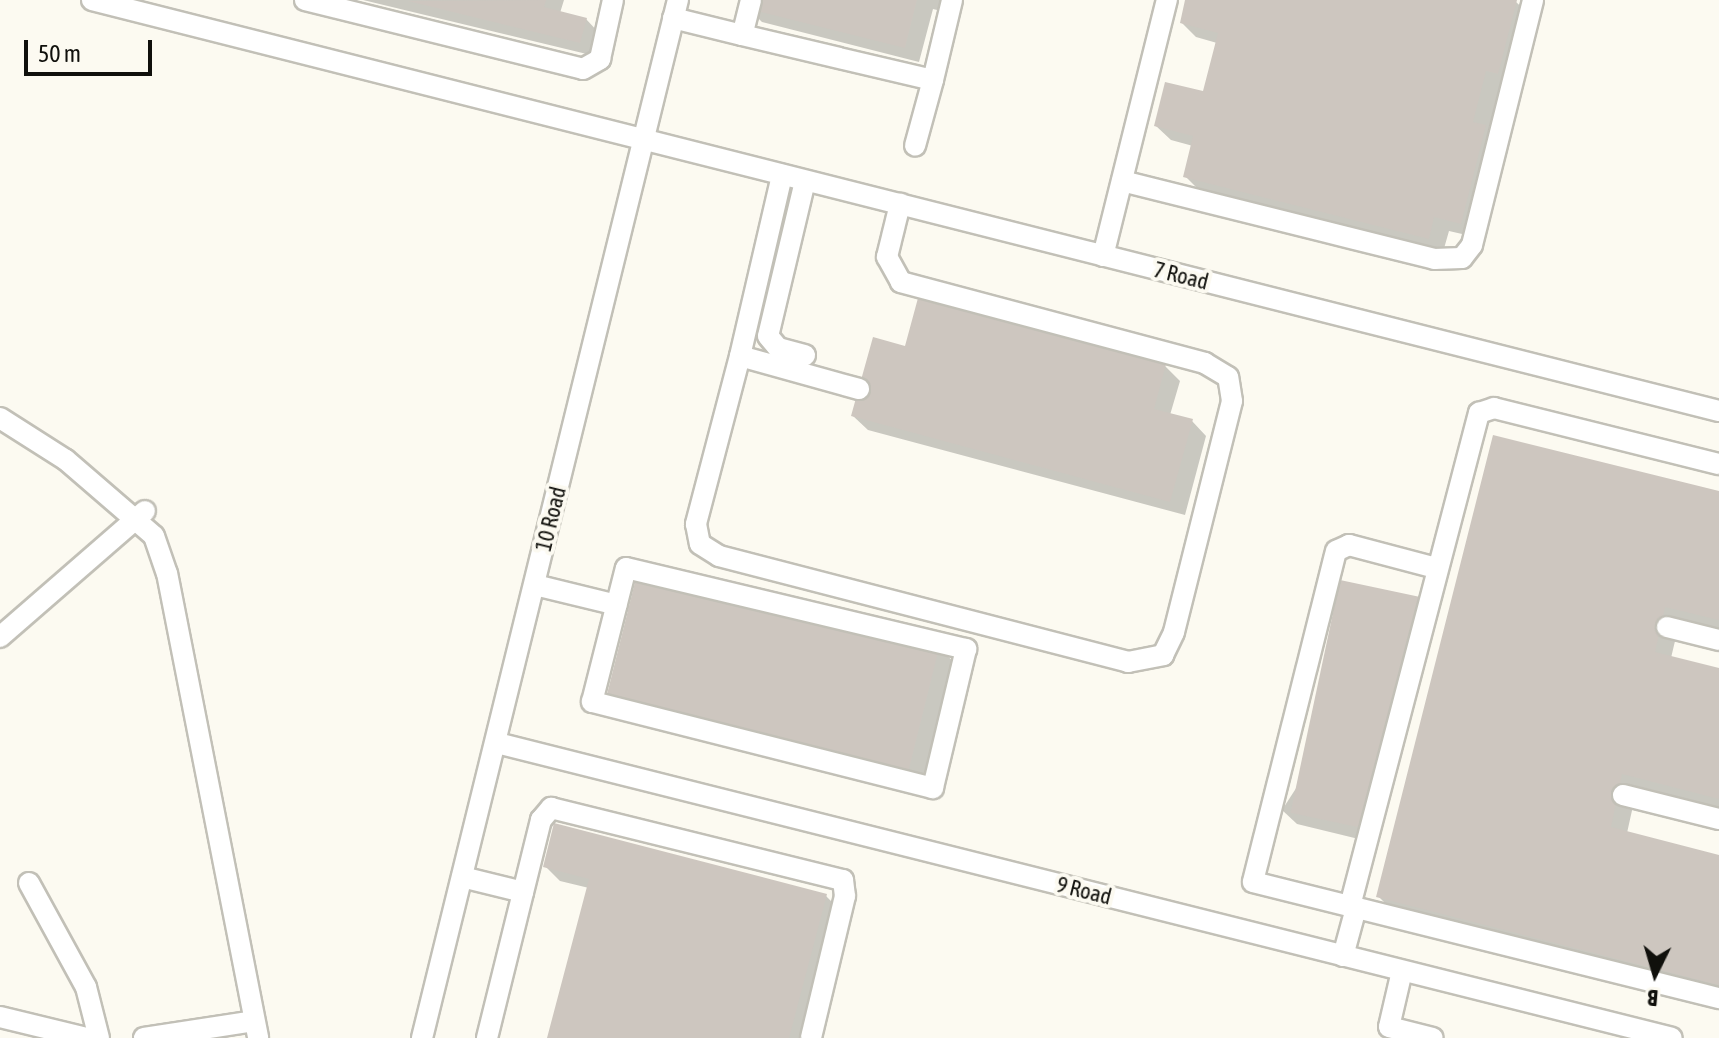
<!DOCTYPE html>
<style>
body{margin:0}
#map{position:relative;width:1719px;height:1038px;overflow:hidden;background:#fcfaf1;font-family:"Asap Condensed",sans-serif}
div>[style]{position:absolute}
[style*='--x']{left:calc(var(--x)*1px);top:calc(var(--y)*1px);width:calc(var(--w)*1px);rotate:calc(var(--a)*1deg)}
.shadow>*{inset:0;background:#0003}
.building>*{inset:0;background:#cdc6bf;transform-origin:0 0}
.roads{filter:drop-shadow(2px 0 #c2c0b7) drop-shadow(-2px 0 #c2c0b7) drop-shadow(0 2px #c2c0b7) drop-shadow(0 -2px #c2c0b7)}
.minor>*{height:20px;margin:-10px;padding:0 10px;transform-origin:10px;border-radius:10px;background:#fff}
span{translate:-50% -50%;white-space:nowrap;text-align:center;line-height:1.15;-webkit-text-stroke:8px #fcfaf1;paint-order:stroke}
.street-label{font-size:22px;color:#10100c}
.north{position:absolute;left:1615px;top:934px;width:80px;height:80px;-webkit-text-stroke:6px #fcfaf1;paint-order:stroke;rotate:185deg;font-size:22px;font-weight:700;line-height:32px;text-align:center;color:#10100c}
.north::after{content:'';display:block;margin:auto;width:28px;height:36px;background:#10100c;clip-path:polygon(50% 0,100% 100%,50% 72%,0 100%)}
.scale{position:absolute;left:24px;top:40px;width:128px;height:36px;box-sizing:border-box;border:4px solid #10100c;border-top:0;padding-left:10px;font-size:24px;line-height:28px;white-space:nowrap;color:#10100c;-webkit-text-stroke:6px #fcfaf1;paint-order:stroke}
</style>
<div id="map">
<div class="shadow">
<i style="clip-path:polygon(363px 0,564px 0,560px 13px,586px 19px,600px 34px,595px 56px)"></i>
<i style="clip-path:polygon(749px 0,952px 0,949px 13px,933px 9px,919px 62px,762px 22px,747px 7px)"></i>
<i style="clip-path:polygon(1188px 0,1516px 2px,1531px 16px,1513px 87px,1500px 84px,1489px 130px,1500px 142px,1475px 237px,1449px 231px,1443px 252px,1200px 191px,1185px 176px,1193px 146px,1171px 140px,1156px 126px,1204px 94px,1217px 43px,1196px 37px,1182px 23px)"></i>
<i style="clip-path:polygon(907px 349px,1165px 366px,1180px 381px,1170px 415px,1192px 421px,1206px 436px,1185px 515px,868px 430px,853px 416px)"></i>
<i style="clip-path:polygon(1719px 493px,1719px 630px,1680px 620px,1671px 658px,1719px 670px,1719px 809px,1637px 788px,1627px 833px,1719px 857px,1719px 995px,1393px 911px,1378px 896px)"></i>
<i style="clip-path:polygon(1419px 598px,1434px 613px,1371px 842px,1297px 824px,1282px 810px)"></i>
<i style="clip-path:polygon(939px 648px,954px 662px,923px 784px,623px 710px,608px 695px)"></i>
<i style="clip-path:polygon(545px 866px,826px 896px,840px 910px,807px 1038px,549px 1038px,589px 888px,560px 881px)"></i>
</div>
<div class="building">
<i style="clip-path:polygon(546px 0,544px 7px,587px 18px,580px 43px,408px 1px)"></i>
<i style="clip-path:polygon(747px 0,917px 0,905px 48px,745px 8px)"></i>
<i style="clip-path:polygon(1185px 0,1517px 0,1498px 74px,1486px 71px,1473px 122px,1486px 125px,1461px 224px,1434px 217px,1429px 239px,1183px 177px,1193px 136px,1154px 126px,1165px 82px,1203px 91px,1218px 33px,1180px 23px)"></i>
<i style="clip-path:polygon(918px 298px,1166px 364px,1154px 409px,1193px 419px,1170px 502px,851px 416px,873px 337px,905px 346px)"></i>
<i style="clip-path:polygon(1493px 435px,1719px 491px,1719px 620px,1665px 607px,1655px 652px,1719px 668px,1719px 799px,1622px 774px,1611px 827px,1719px 855px,1719px 985px,1376px 897px)"></i>
<i style="left:638px;top:570px;width:311px;height:129px;rotate:14deg"></i>
<i style="left:1340px;top:580px;width:82px;height:238px;rotate:12deg"></i>
<i style="clip-path:polygon(554px 823px,827px 894px,789px 1038px,547px 1038px,589px 879px,543px 867px)"></i>
</div>
<div class="roads">
<div class="minor">
<i style="--x:92;--y:0;--w:1678;--a:14.18"></i>
<i style="--x:305;--y:0;--w:286;--a:13.9"></i>
<i style="--x:583;--y:69;--w:20;--a:-30"></i>
<i style="--x:600;--y:59;--w:60;--a:-77.6"></i>
<i style="--x:751;--y:0;--w:36;--a:104"></i>
<i style="--x:742;--y:35;--w:196;--a:13.3"></i>
<i style="--x:933;--y:80;--w:68;--a:105.3"></i>
<i style="--x:673;--y:18;--w:71;--a:13.8"></i>
<i style="--x:933;--y:80;--w:82;--a:-76.6"></i>
<i style="--x:805;--y:181;--w:159;--a:103.4"></i>
<i style="--x:768;--y:336;--w:16;--a:50"></i>
<i style="--x:778;--y:348;--w:28;--a:15"></i>
<i style="--x:1122;--y:181;--w:322;--a:14"></i>
<i style="--x:1434;--y:259;--w:28;--a:-2"></i>
<i style="--x:1462;--y:258;--w:16;--a:-52"></i>
<i style="--x:1472;--y:245;--w:252;--a:-76"></i>
<i style="--x:1103;--y:256;--w:264;--a:-76"></i>
<i style="--x:740;--y:356;--w:186;--a:-76.9"></i>
<i style="--x:859;--y:389;--w:123;--a:-164.5"></i>
<i style="--x:740;--y:356;--w:174;--a:104.7"></i>
<i style="--x:696;--y:524;--w:20;--a:79"></i>
<i style="--x:700;--y:544;--w:22;--a:32"></i>
<i style="--x:719;--y:556;--w:423;--a:14.5"></i>
<i style="--x:1128;--y:662;--w:36;--a:-11"></i>
<i style="--x:1163;--y:655;--w:25;--a:-64"></i>
<i style="--x:1174;--y:632;--w:238;--a:-75.9"></i>
<i style="--x:1232;--y:401;--w:24;--a:-99"></i>
<i style="--x:1228;--y:377;--w:27;--a:-149"></i>
<i style="--x:1205;--y:363;--w:315;--a:-165.1"></i>
<i style="--x:901;--y:282;--w:29;--a:-119"></i>
<i style="--x:887;--y:257;--w:55;--a:-76.2"></i>
<i style="--x:0;--y:418;--w:78;--a:32.5"></i>
<i style="--x:66;--y:460;--w:116;--a:40.8"></i>
<i style="--x:154;--y:536;--w:39;--a:71"></i>
<i style="--x:167;--y:573;--w:474;--a:78.9"></i>
<i style="--x:626;--y:568;--w:350;--a:13.4"></i>
<i style="--x:966;--y:649;--w:143;--a:103.4"></i>
<i style="--x:933;--y:788;--w:352;--a:-165.8"></i>
<i style="--x:592;--y:702;--w:138;--a:-75.8"></i>
<i style="--x:1436;--y:568;--w:90;--a:-165.2"></i>
<i style="--x:1349;--y:545;--w:14;--a:155"></i>
<i style="--x:1336;--y:551;--w:341;--a:104.1"></i>
<i style="--x:1253;--y:882;--w:480;--a:14"></i>
<i style="--x:535;--y:585;--w:84;--a:13.7"></i>
<i style="--x:1667;--y:627;--w:54;--a:14"></i>
<i style="--x:0;--y:637;--w:192;--a:-41"></i>
<i style="--x:497;--y:743;--w:1211;--a:14.09"></i>
<i style="--x:1623;--y:795;--w:99;--a:14"></i>
<i style="--x:462;--y:877;--w:63;--a:13.8"></i>
<i style="--x:29;--y:883;--w:119;--a:61.3"></i>
<i style="--x:86;--y:987;--w:53;--a:75.7"></i>
<i style="--x:1350;--y:906;--w:510;--a:-75.34"></i>
<i style="--x:1479;--y:413;--w:16;--a:-18"></i>
<i style="--x:1494;--y:408;--w:232;--a:14"></i>
<i style="--x:1343;--y:956;--w:50;--a:-74.8"></i>
<i style="--x:1402;--y:971;--w:57;--a:103.1"></i>
<i style="--x:1389;--y:1027;--w:45;--a:14"></i>
<i style="--x:0;--y:1017;--w:89;--a:13.6"></i>
<i style="--x:144;--y:1038;--w:111;--a:-8.8"></i>
<i style="--x:422;--y:1038;--w:1069;--a:-76.15"></i>
<i style="--x:487;--y:1038;--w:225;--a:-76.1"></i>
<i style="--x:541;--y:820;--w:16;--a:-50"></i>
<i style="--x:551;--y:808;--w:301;--a:13.9"></i>
<i style="--x:843;--y:880;--w:16;--a:83"></i>
<i style="--x:845;--y:896;--w:146;--a:103.5"></i>
</div>
</div>
<div class="street-label">
<span style="left:1181px;top:276px;rotate:14deg">7 Road</span>
<span style="left:551px;top:519px;rotate:-76deg">10 Road</span>
<span style="left:1084px;top:891px;rotate:14deg">9 Road</span>
</div>
<div class="north">B</div>
<div class="scale">50 m</div>
</div>
